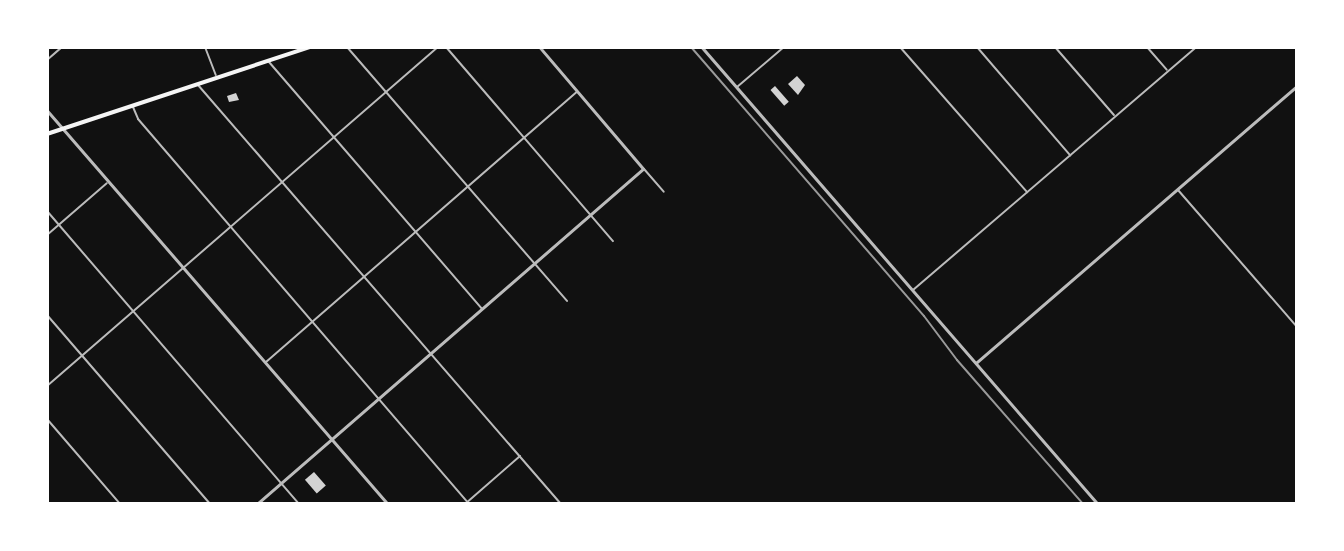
<!DOCTYPE html>
<style>
body{margin:0}
#map{position:relative;width:1344px;height:551px;overflow:hidden;background:#111;font-family:Manrope,sans-serif}
div>[style]{position:absolute}
[style*='--x']{left:calc(var(--x)*1px);top:calc(var(--y)*1px);width:calc(var(--w)*1px);rotate:calc(var(--a)*1deg)}
.building>*{inset:0;background:#d3d3d3;transform-origin:0 0}
.minor>*{height:2px;margin:-1px;padding:0 1px;transform-origin:1px;border-radius:1px;background:#bcbcbc}
.tertiary>*{height:2.5px;margin:-1.25px;padding:0 1.25px;transform-origin:1.25px;border-radius:1.25px;background:#bcbcbc}
.primary>*{height:3.5px;margin:-1.75px;padding:0 1.75px;transform-origin:1.75px;border-radius:1.75px;background:#f5f5f5}
.rail>*{height:2px;margin:-1px;padding:0 1px;transform-origin:1px;border-radius:1px;background:#9a9a9a}
span{translate:-50% -50%;white-space:nowrap;text-align:center;line-height:1.15;-webkit-text-stroke:6px #fff;paint-order:stroke}
.frame{position:absolute;inset:0;border:49px solid #fff;pointer-events:none}
</style>
<div id="map">
<div class="building">
<i style="clip-path:polygon(797px 76px,805px 85px,798px 95px,788px 84px)"></i>
<i style="left:775px;top:86px;width:21px;height:6px;rotate:49deg"></i>
<i style="clip-path:polygon(236px 93px,239px 100px,229px 102px,227px 96px)"></i>
<i style="left:314px;top:472px;width:18px;height:12px;rotate:49deg"></i>
</div>
<div class="minor">
<i style="--x:205;--y:47;--w:30;--a:69"></i>
<i style="--x:347;--y:47;--w:336;--a:49.1"></i>
<i style="--x:446;--y:47;--w:256;--a:49.3"></i>
<i style="--x:900;--y:47;--w:193;--a:48.8"></i>
<i style="--x:977;--y:47;--w:143;--a:49.3"></i>
<i style="--x:1055;--y:47;--w:90;--a:49.1"></i>
<i style="--x:1147;--y:47;--w:30;--a:49"></i>
<i style="--x:47;--y:60;--w:20;--a:-41"></i>
<i style="--x:269;--y:62;--w:326;--a:49.2"></i>
<i style="--x:198;--y:85;--w:554;--a:49.1"></i>
<i style="--x:737;--y:87;--w:62;--a:-40.4"></i>
<i style="--x:133;--y:107;--w:13;--a:67"></i>
<i style="--x:138;--y:119;--w:508;--a:49.31"></i>
<i style="--x:644;--y:169;--w:30;--a:49"></i>
<i style="--x:1178;--y:190;--w:181;--a:49"></i>
<i style="--x:47;--y:211;--w:386;--a:49.3"></i>
<i style="--x:47;--y:235;--w:79;--a:-40.9"></i>
<i style="--x:913;--y:290;--w:374;--a:-40.6"></i>
<i style="--x:47;--y:315;--w:250;--a:49.2"></i>
<i style="--x:266;--y:362;--w:412;--a:-41"></i>
<i style="--x:47;--y:386;--w:517;--a:-40.93"></i>
<i style="--x:47;--y:419;--w:112;--a:49.3"></i>
<i style="--x:465;--y:504;--w:73;--a:-41.1"></i>
</div>
<div class="tertiary">
<i style="--x:702;--y:47;--w:605;--a:49.09"></i>
<i style="--x:47;--y:110;--w:521;--a:49.12"></i>
<i style="--x:976;--y:363;--w:424;--a:-40.8"></i>
<i style="--x:257;--y:504;--w:511;--a:-40.95"></i>
<i style="--x:643;--y:169;--w:160;--a:-130.4"></i>
</div>
<div class="primary">
<i style="--x:47;--y:134;--w:277;--a:-18.3"></i>
</div>
<div class="rail">
<i style="--x:691;--y:47;--w:356;--a:49.1"></i>
<i style="--x:924;--y:316;--w:55;--a:53.1"></i>
<i style="--x:957;--y:360;--w:191;--a:48.8"></i>
</div>
<div class="frame"></div>
</div>
